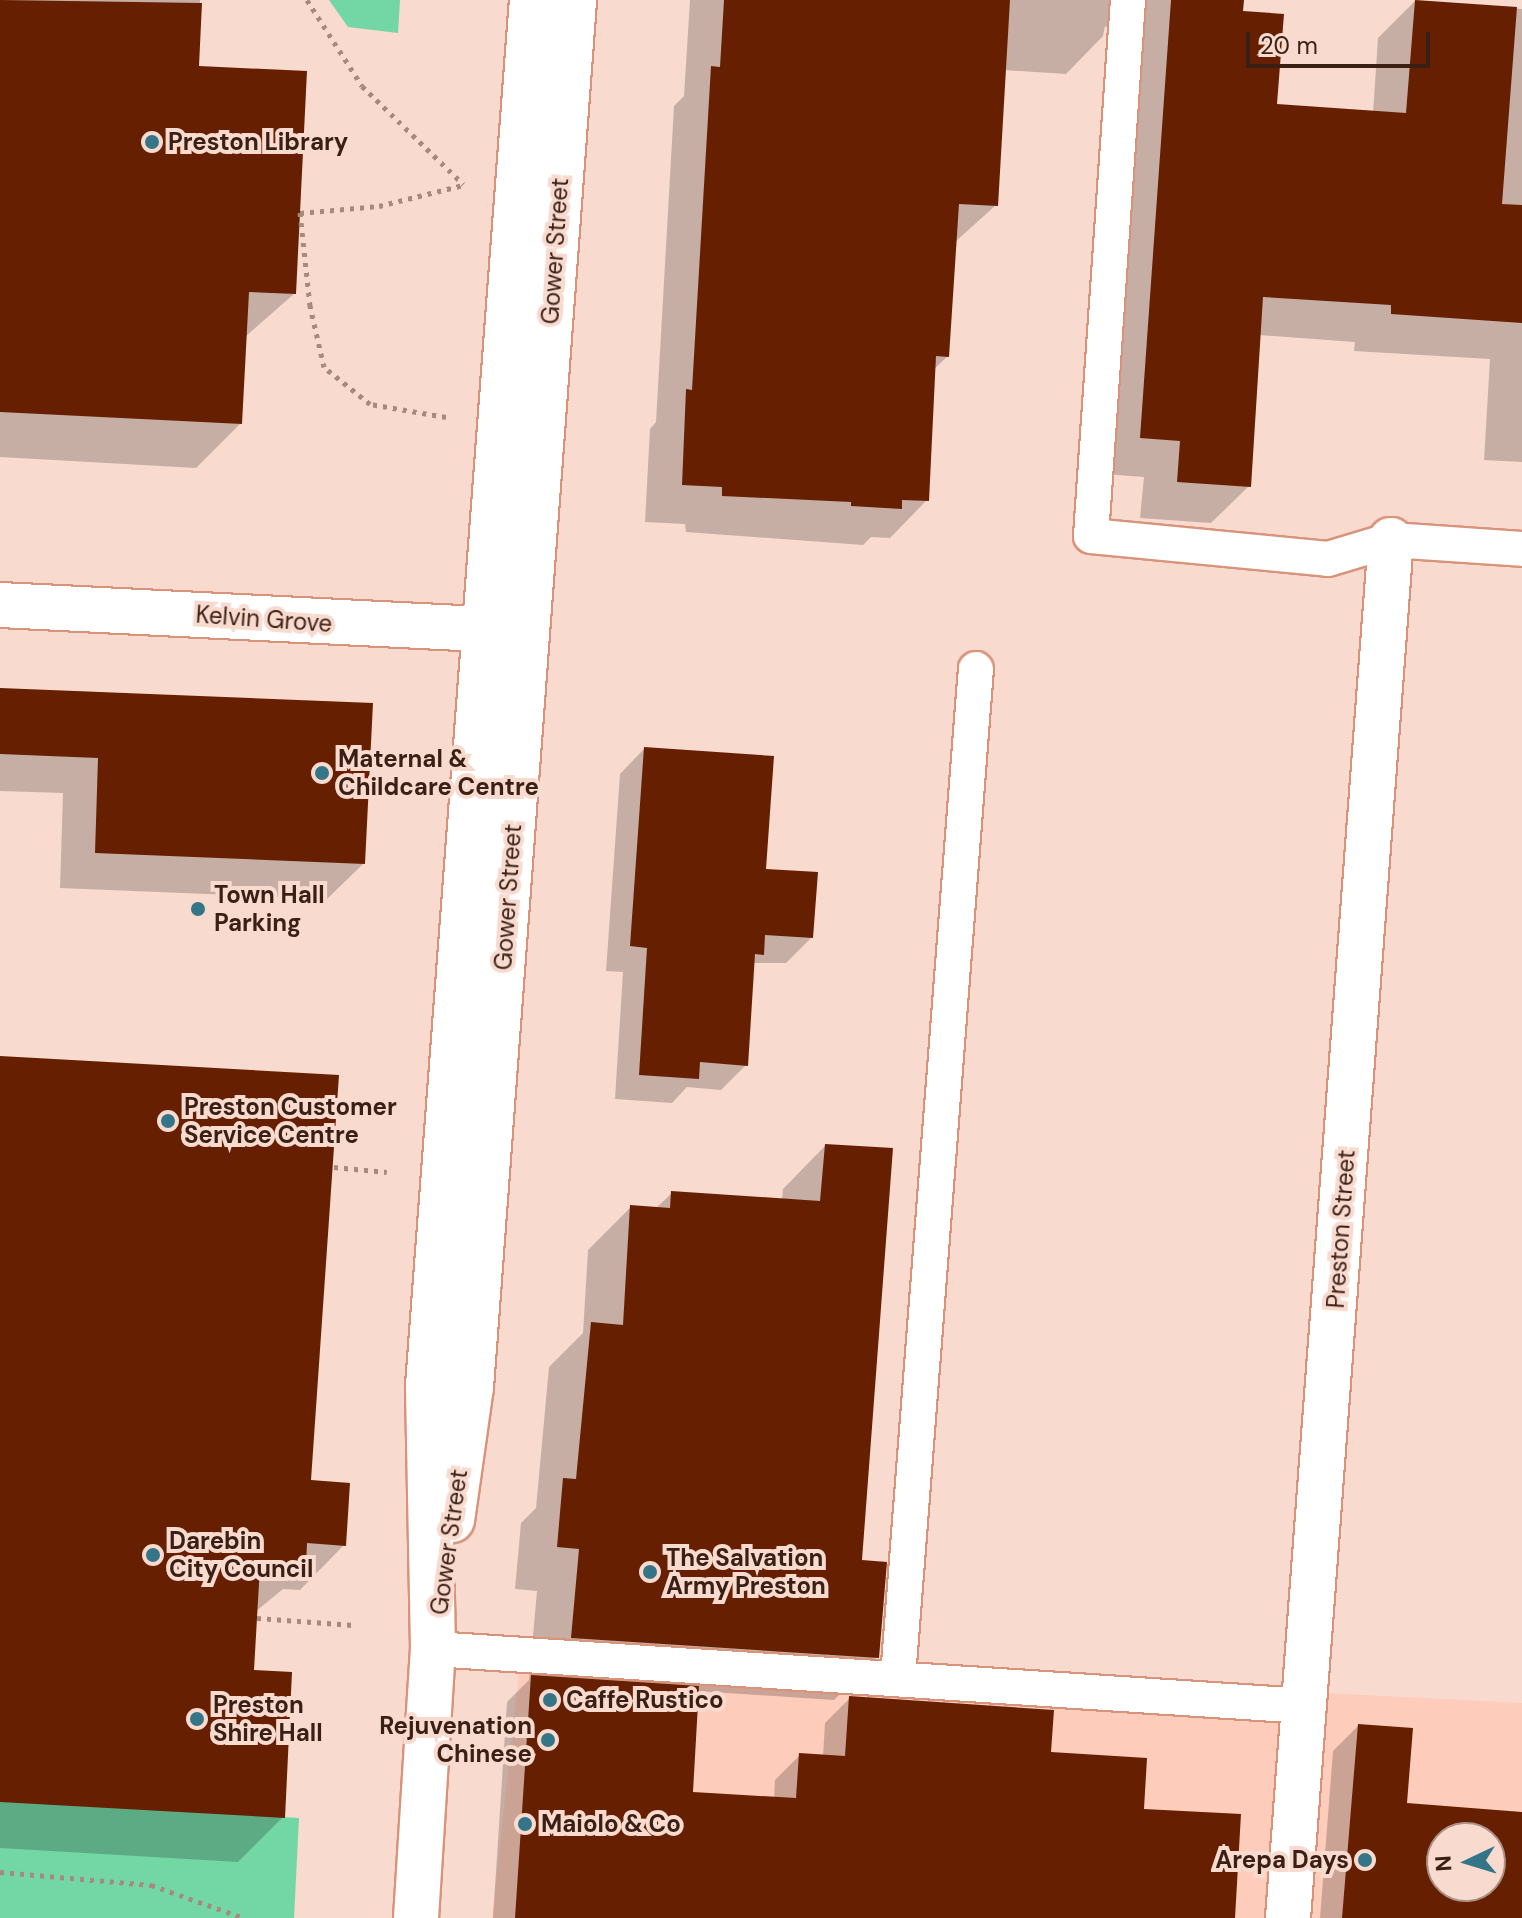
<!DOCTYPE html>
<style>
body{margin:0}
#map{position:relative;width:1522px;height:1918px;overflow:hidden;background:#f8dacf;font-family:"DM Sans",sans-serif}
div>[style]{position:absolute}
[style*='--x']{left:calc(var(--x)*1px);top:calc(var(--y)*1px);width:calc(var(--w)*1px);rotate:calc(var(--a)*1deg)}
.built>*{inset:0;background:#fdccbb}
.green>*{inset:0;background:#73d6a5}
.shadow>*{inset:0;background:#0003}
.building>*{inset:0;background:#662001}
.path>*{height:5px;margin-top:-2.5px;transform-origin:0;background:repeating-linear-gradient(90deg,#a68a7f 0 4px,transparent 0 10px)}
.roads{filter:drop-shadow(2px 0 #d8937a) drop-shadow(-2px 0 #d8937a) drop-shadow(0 2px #d8937a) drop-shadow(0 -2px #d8937a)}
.lane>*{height:34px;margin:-17px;padding:0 17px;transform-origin:17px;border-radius:17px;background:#fff}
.street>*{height:44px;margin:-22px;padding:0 22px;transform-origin:22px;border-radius:22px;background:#fff}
.secondary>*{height:44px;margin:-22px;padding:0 22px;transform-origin:22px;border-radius:22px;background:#fff}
.dots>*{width:22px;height:22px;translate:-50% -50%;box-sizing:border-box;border:4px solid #f8dacf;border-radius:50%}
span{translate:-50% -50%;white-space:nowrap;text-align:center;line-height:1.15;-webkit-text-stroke:8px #f8dacf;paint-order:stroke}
.poi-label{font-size:24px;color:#3a1f15;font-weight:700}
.left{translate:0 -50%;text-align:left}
.right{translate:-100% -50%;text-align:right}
.street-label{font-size:24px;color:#3a1f15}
.north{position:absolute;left:1426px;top:1822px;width:80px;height:80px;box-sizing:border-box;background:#f8dacf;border:2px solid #ac8f85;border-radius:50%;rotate:266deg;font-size:22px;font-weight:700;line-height:32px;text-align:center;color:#3a1f15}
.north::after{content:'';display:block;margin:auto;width:28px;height:36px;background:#347588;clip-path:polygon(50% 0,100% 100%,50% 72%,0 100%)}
.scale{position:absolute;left:1246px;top:32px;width:184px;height:36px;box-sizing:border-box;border:4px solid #3a1f15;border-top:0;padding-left:10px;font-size:24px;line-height:28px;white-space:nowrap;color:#3a1f15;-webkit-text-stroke:6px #f8dacf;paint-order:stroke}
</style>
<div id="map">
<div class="built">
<i style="clip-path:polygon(evenodd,521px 1652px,1522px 1703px,1522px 1918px,492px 1918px,521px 1652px,1442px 1838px,1490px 1838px,1490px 1886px,1442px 1886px,1442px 1838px)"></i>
</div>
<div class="green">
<i style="clip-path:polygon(329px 0,400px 0,398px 33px,348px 27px)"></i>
<i style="clip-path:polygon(0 1801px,299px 1818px,294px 1918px,0 1918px)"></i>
</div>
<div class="shadow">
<i style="clip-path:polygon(0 0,200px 0,197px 68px,295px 293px,245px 337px,240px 424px,196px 468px,0 457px)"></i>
<i style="clip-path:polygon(690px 0,1242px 0,1241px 13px,1275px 106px,1373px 113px,1378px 38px,1415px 1px,1522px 9px,1522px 462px,1484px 460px,1490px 359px,1354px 351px,1355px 342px,1258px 335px,1249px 486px,1211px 523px,1140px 518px,1144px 477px,1104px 474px,1110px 29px,1105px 26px,1103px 36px,1066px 74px,1004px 70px,996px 205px,955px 242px,948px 356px,933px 370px,927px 500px,890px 538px,871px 537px,863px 545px,686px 532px,685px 524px,645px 522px,650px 429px,656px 422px,674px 106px,684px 96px)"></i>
<i style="clip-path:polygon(0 690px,363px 864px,327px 899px,60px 888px,63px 793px,0 791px)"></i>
<i style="clip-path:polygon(644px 749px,764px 871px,811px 938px,786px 963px,752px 963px,746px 1065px,721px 1090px,687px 1087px,672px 1103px,615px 1099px,623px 972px,606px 971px,620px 774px)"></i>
<i style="clip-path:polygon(0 1058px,309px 1482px,344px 1545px,300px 1590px,283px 1589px,255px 1612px,252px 1672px,283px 1817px,238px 1862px,0 1848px)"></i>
<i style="clip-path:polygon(825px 1146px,860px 1561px,877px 1657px,834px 1700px,697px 1691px,691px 1794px,774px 1799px,775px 1780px,800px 1755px,823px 1757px,825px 1723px,850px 1698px,1049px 1754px,1142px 1811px,1233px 1918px,493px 1918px,507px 1702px,529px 1680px,537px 1591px,515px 1589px,521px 1523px,536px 1508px,549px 1367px,583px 1333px,588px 1250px,631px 1207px,655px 1209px,672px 1193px,782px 1200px,783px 1189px)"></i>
<i style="clip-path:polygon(evenodd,1358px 1726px,1404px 1805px,1522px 1814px,1522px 1918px,1320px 1918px,1333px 1751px,1358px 1726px,1442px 1838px,1490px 1838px,1490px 1886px,1442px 1886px,1442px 1838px)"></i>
</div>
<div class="building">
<i style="clip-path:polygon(0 0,202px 3px,199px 66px,307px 71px,296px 294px,249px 292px,242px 424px,0 412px)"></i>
<i style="clip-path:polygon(724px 0,1010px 0,998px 206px,959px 204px,949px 357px,936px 356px,929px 501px,902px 500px,902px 509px,851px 506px,851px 502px,722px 496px,722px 487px,682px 485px,686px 389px,692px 390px,711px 66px,720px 67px)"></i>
<i style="clip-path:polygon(1171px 0,1244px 0,1243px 11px,1284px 14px,1277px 104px,1406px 113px,1415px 0,1517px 7px,1502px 204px,1522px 205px,1522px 323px,1391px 314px,1391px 305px,1263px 297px,1251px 487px,1177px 482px,1180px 441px,1140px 438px)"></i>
<i style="clip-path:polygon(0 688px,373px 703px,365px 864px,95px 853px,98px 758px,0 754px)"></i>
<i style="clip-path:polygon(644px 747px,774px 756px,766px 869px,818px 872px,813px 938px,765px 935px,764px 955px,755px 954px,748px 1066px,700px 1062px,699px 1079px,639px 1075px,647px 948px,630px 946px)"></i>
<i style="clip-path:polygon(0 1056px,339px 1075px,311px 1480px,350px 1483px,346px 1546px,307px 1543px,306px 1568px,260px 1566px,254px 1670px,292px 1672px,285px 1818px,0 1802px)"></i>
<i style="clip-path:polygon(825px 1144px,893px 1148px,862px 1560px,887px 1562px,879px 1658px,571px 1638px,579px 1549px,557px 1547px,563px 1478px,576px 1479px,591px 1322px,623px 1325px,630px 1205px,670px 1208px,671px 1191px,820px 1201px)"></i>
<i style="clip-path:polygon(531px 1675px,699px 1686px,693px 1792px,796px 1798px,799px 1753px,845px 1756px,849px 1696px,1054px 1710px,1051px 1752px,1147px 1758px,1144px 1809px,1241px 1814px,1235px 1918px,515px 1918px)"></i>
<i style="clip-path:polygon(evenodd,1358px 1724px,1413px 1728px,1407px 1803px,1522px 1812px,1522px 1918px,1342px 1918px,1358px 1724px,1442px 1838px,1490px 1838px,1490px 1886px,1442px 1886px,1442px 1838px)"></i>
</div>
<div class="path">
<i style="--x:307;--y:0;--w:102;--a:57.4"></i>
<i style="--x:362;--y:86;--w:141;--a:44.1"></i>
<i style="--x:446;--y:417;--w:77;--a:-170.3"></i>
<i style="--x:370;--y:404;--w:59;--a:-141.2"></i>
<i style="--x:324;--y:367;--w:63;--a:-102.9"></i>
<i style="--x:310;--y:306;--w:94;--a:-96.1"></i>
<i style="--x:300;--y:213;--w:79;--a:-5.1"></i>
<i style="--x:379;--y:206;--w:87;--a:-14"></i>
<i style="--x:334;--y:1167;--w:53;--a:5.4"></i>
<i style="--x:257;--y:1618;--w:97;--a:4.1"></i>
<i style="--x:0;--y:1872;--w:152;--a:4.9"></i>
<i style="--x:151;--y:1885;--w:99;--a:19.5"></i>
</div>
<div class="roads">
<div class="lane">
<i style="--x:1128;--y:0;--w:537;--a:93.95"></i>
<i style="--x:1091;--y:536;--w:238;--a:5.5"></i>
<i style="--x:1328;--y:559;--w:66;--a:-16.8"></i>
<i style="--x:1391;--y:540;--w:131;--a:3.9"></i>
<i style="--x:433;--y:1649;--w:875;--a:3.74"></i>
<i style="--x:898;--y:1677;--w:1011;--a:-85.58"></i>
</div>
<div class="street">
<i style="--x:0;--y:605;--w:522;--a:2.86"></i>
<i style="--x:1288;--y:1918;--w:1382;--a:-85.73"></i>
</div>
<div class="secondary">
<i style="--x:452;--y:1520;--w:134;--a:-81.9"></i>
<i style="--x:471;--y:1387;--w:1391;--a:-85.75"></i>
<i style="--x:416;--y:1918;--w:270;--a:-86.4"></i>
<i style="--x:433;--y:1649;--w:263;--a:-91.1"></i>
<i style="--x:428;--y:1386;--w:1390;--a:-85.71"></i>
</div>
</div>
<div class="dots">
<i style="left:152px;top:142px;background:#347588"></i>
<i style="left:322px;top:773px;background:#347588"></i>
<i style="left:198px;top:909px;background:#347588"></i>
<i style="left:168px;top:1121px;background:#347588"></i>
<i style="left:153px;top:1555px;background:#347588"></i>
<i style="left:650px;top:1572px;background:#347588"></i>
<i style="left:550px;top:1700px;background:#347588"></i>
<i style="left:197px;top:1719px;background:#347588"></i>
<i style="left:548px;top:1740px;background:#347588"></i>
<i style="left:525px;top:1824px;background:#347588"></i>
<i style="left:1365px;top:1860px;background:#347588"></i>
</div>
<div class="poi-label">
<span class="left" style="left:168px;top:142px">Preston Library</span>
<span class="left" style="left:338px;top:773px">Maternal &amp;<br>Childcare Centre</span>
<span class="left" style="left:214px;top:909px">Town Hall<br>Parking</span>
<span class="left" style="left:184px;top:1121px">Preston Customer<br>Service Centre</span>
<span class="left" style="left:169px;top:1555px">Darebin<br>City Council</span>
<span class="left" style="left:666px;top:1572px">The Salvation<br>Army Preston</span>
<span class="left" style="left:566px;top:1700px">Caffe Rustico</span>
<span class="left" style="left:213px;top:1719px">Preston<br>Shire Hall</span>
<span class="right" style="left:532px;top:1740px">Rejuvenation<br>Chinese</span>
<span class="left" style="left:541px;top:1824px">Maiolo &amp; Co</span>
<span class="right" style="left:1349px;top:1860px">Arepa Days</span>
</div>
<div class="street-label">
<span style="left:555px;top:251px;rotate:-86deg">Gower Street</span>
<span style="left:264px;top:619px;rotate:4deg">Kelvin Grove</span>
<span style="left:508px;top:897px;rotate:-86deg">Gower Street</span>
<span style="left:1341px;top:1229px;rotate:-86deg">Preston Street</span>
<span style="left:449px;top:1542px;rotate:-82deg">Gower Street</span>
</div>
<div class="north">N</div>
<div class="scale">20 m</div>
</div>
